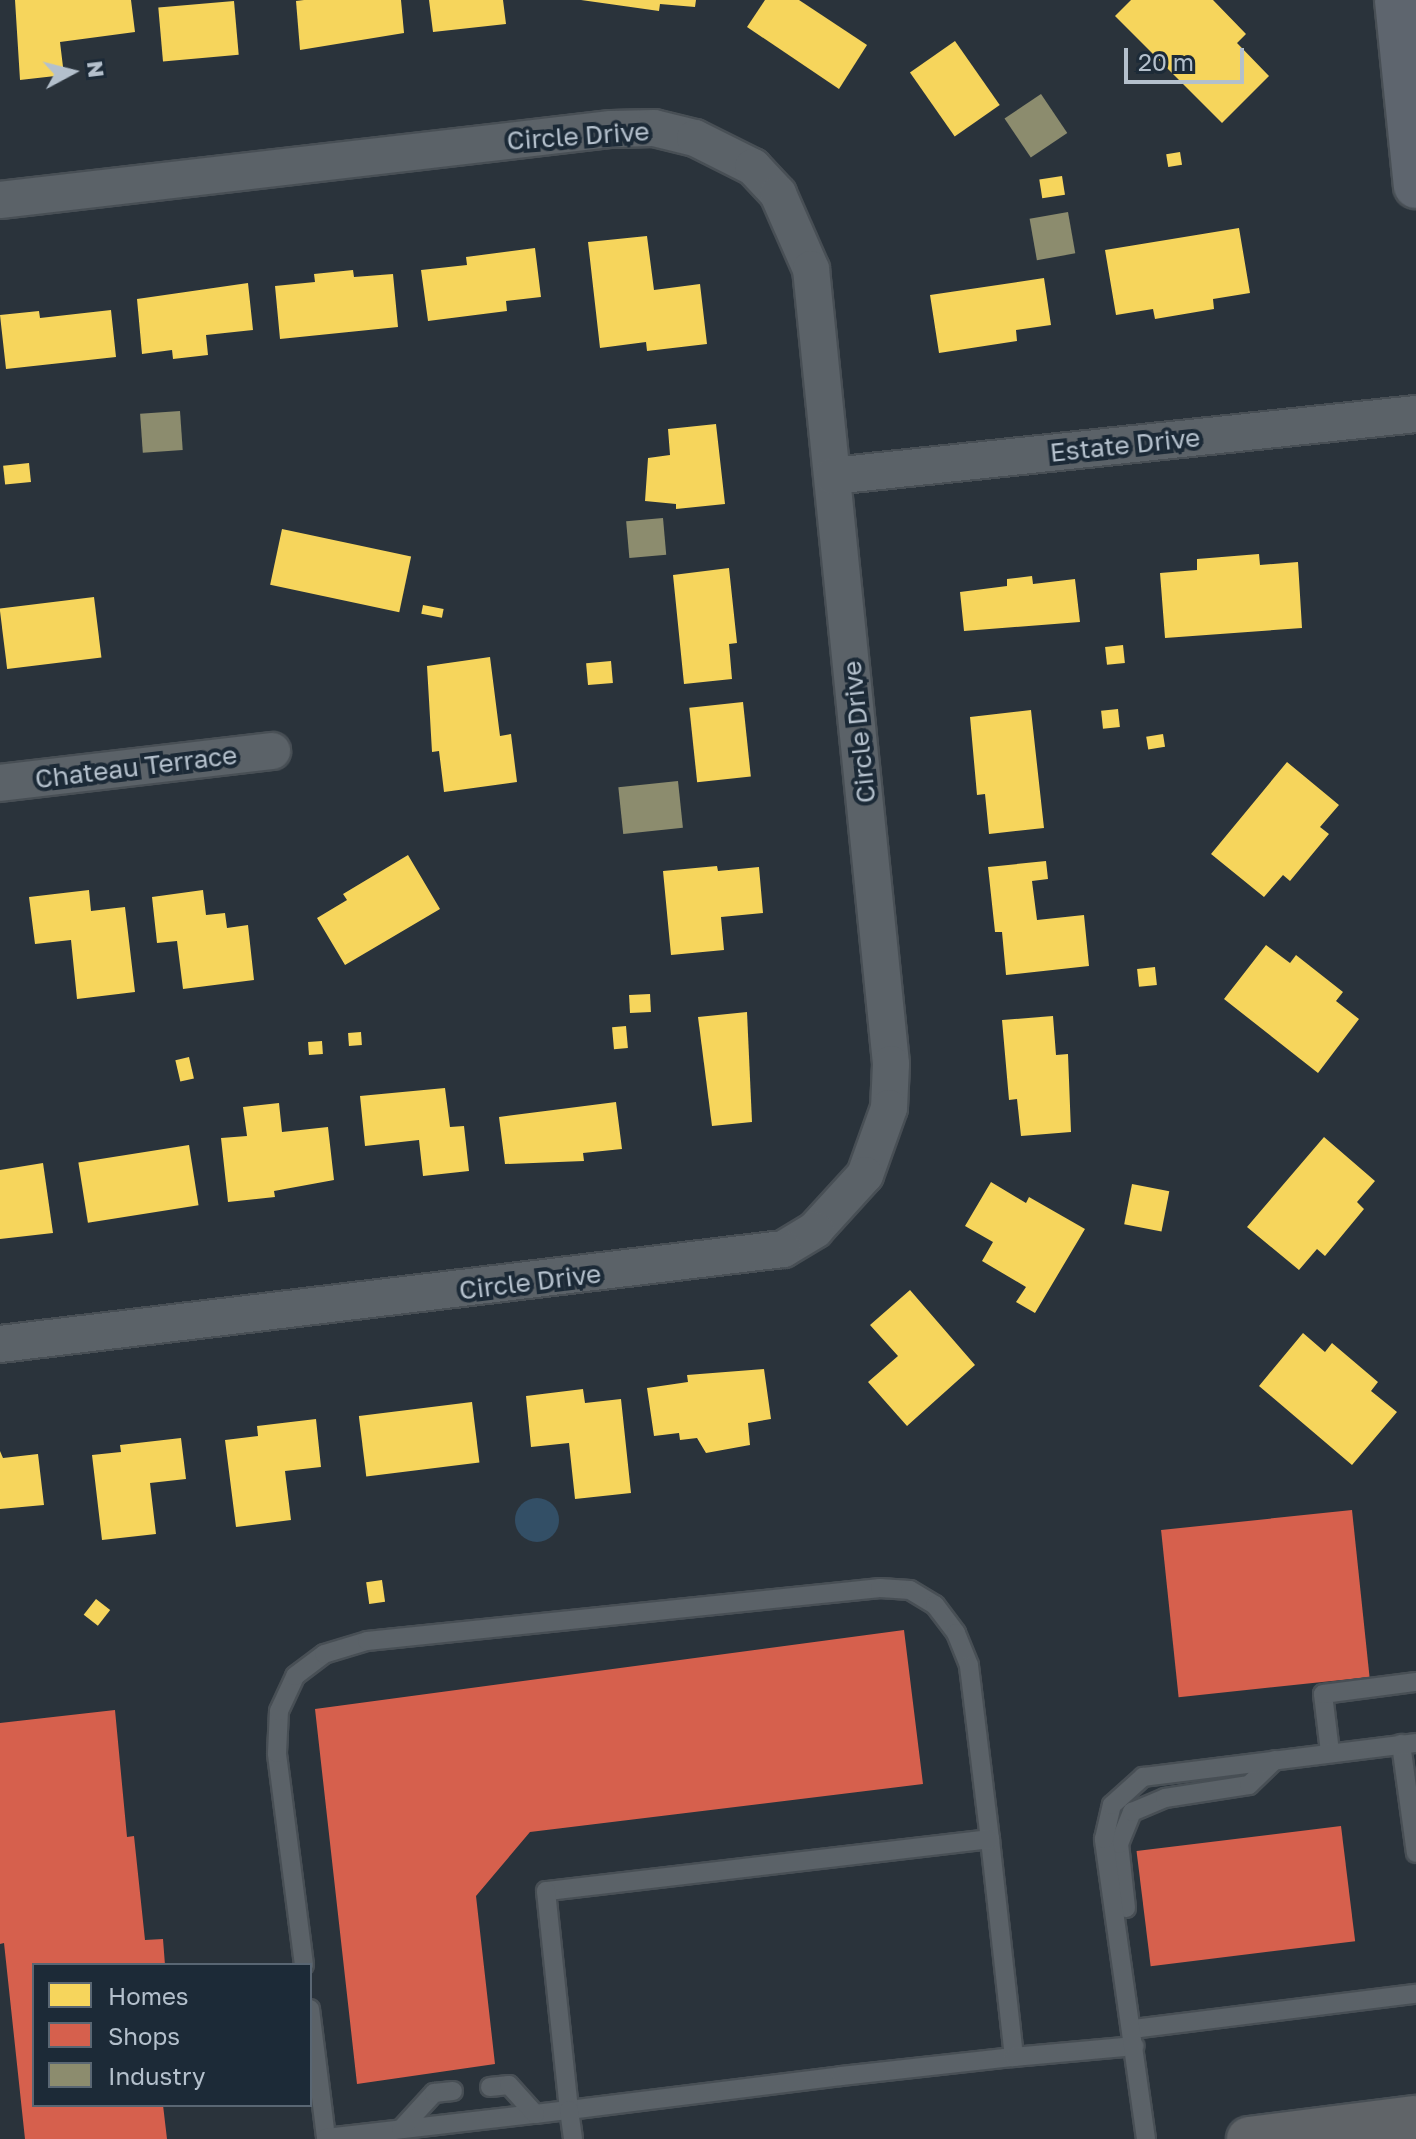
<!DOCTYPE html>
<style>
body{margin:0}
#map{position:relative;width:1416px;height:2139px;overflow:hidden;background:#2a333b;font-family:"Golos Text",sans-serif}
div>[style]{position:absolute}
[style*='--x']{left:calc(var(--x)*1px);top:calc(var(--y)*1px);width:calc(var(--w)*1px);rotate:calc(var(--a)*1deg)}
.water>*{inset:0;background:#334f66}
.round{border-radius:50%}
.homes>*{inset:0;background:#f6d55c;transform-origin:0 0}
.shops>*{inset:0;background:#d6604d;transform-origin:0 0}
.industry>*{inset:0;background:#8c8c6e;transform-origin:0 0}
.roads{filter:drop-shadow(2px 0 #484f55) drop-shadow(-2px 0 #484f55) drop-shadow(0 2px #484f55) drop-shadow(0 -2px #484f55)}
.lane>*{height:18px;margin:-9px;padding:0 9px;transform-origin:9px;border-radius:9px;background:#5b6268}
.street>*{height:36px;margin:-18px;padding:0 18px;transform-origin:18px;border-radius:18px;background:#5b6268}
.secondary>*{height:44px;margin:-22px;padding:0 22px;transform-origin:22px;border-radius:22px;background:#5e656e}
.highway>*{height:44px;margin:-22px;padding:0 22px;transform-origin:22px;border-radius:22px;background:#606468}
span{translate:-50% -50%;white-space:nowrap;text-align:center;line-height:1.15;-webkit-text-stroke:8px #1c2a37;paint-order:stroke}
.street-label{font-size:26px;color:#b4c0cc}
.legend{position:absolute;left:32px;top:1963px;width:280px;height:144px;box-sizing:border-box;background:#1c2a37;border:2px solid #596673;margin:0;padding:10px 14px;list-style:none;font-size:24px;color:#b4c0cc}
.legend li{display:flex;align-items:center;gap:16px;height:40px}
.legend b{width:40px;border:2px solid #596673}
.north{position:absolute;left:32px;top:32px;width:80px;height:80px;-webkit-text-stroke:6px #1c2a37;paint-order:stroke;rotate:83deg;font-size:22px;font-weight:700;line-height:32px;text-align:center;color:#b4c0cc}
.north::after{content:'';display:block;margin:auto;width:28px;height:36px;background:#b4c0cc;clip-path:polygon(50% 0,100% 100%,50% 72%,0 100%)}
.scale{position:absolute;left:1124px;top:48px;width:120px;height:36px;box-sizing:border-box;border:4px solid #b4c0cc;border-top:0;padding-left:10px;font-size:24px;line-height:28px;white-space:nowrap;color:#b4c0cc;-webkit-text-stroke:6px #1c2a37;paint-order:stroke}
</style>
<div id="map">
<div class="water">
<i class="round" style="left:515px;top:1498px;width:44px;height:44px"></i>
</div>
<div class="homes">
<i style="clip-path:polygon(15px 0,131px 0,135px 32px,60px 42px,64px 75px,20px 80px)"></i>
<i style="clip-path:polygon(304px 0,401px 0,404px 33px,300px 50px,296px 1px)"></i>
<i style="clip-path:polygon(429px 0,503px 0,506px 24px,433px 32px)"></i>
<i style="clip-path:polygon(581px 0,696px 0,695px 7px,660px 4px,659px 11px)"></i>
<i style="clip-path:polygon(765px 0,799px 0,867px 45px,839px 89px,747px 27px)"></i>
<i style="clip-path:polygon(1131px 0,1213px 0,1246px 34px,1237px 43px,1269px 76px,1222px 123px,1115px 16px)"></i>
<i style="left:234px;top:1px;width:54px;height:76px;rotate:85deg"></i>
<i style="left:955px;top:41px;width:78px;height:55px;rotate:55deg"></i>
<i style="left:1180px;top:152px;width:13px;height:14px;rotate:81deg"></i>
<i style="left:1062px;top:176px;width:19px;height:23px;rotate:81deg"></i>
<i style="clip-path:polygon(1239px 228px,1250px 293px,1213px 299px,1214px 309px,1155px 319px,1153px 309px,1116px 315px,1105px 250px)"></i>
<i style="clip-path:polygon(647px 236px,654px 290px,700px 284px,707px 344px,647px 351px,646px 342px,600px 348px,588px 242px)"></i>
<i style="clip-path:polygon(535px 248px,541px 297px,506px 301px,507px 311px,428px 321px,421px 270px,467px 265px,466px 257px)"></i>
<i style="clip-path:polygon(353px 270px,354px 277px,393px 274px,398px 327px,280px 339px,275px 286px,315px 282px,314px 274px)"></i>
<i style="clip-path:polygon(1044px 278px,1051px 325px,1016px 330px,1017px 341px,939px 353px,930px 295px)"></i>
<i style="clip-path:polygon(248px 283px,253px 330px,206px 335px,208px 355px,173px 359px,172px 350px,142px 354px,137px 299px)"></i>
<i style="clip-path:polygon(111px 310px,116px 357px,6px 369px,0 315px,39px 311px,40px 318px)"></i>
<i style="clip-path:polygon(716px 424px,725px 504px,676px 509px,676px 504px,645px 501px,648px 458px,670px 455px,668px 429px)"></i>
<i style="left:29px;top:463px;width:19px;height:26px;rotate:84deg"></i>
<i style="left:282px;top:529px;width:132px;height:57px;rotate:12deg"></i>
<i style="clip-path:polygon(1259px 554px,1260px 565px,1298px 562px,1302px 628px,1165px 638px,1160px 573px,1197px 570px,1197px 559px)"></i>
<i style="clip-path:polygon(729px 568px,737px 643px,729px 644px,732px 679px,684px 684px,673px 575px)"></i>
<i style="clip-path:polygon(1032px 576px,1033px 584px,1075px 579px,1080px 622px,964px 631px,960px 592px,1007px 586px,1007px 579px)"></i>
<i style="left:94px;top:597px;width:61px;height:95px;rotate:83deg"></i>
<i style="left:423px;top:605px;width:21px;height:9px;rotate:11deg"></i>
<i style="left:1123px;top:645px;width:18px;height:18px;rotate:84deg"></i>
<i style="clip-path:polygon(490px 657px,500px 736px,511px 734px,517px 782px,444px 792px,439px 751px,432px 752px,427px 666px)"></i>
<i style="left:611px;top:661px;width:22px;height:25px;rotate:85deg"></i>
<i style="left:743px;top:702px;width:75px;height:54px;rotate:84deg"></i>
<i style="left:1118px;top:709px;width:18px;height:17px;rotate:84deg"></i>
<i style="clip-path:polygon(1031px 710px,1044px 828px,989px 834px,985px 794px,977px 795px,970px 717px)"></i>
<i style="left:1163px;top:734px;width:13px;height:17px;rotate:81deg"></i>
<i style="clip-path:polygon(1287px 762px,1339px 805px,1320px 827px,1329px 834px,1290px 881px,1283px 875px,1264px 897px,1211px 854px)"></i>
<i style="clip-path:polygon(408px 855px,440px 909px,345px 965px,317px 918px,347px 900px,343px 894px)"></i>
<i style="clip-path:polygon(1046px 861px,1048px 879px,1032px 881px,1037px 920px,1084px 915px,1089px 966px,1006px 975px,1002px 932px,995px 932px,988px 867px)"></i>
<i style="clip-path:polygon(717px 866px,718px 871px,759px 867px,763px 913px,721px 917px,724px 950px,671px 955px,663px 871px)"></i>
<i style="clip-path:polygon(89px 890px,91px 911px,125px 907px,135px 992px,77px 999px,71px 940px,35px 944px,29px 897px)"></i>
<i style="clip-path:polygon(203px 890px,206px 915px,225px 913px,227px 928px,248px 925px,254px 980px,183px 989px,177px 941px,157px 943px,152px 897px)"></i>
<i style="clip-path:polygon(1266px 945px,1290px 963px,1296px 955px,1343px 992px,1336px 1001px,1359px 1019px,1318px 1073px,1224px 999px)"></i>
<i style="left:1155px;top:967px;width:18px;height:18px;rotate:84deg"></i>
<i style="left:650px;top:994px;width:18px;height:21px;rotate:87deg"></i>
<i style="clip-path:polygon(747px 1012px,752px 1122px,712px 1126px,698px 1017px)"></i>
<i style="clip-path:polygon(1053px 1016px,1056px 1055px,1068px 1054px,1071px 1132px,1021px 1136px,1017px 1099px,1009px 1100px,1002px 1020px)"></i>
<i style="left:626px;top:1026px;width:22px;height:14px;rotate:85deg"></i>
<i style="left:361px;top:1032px;width:13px;height:13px;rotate:86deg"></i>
<i style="left:322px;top:1041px;width:13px;height:14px;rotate:86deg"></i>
<i style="left:189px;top:1057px;width:22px;height:14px;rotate:77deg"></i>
<i style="clip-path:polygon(445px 1088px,450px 1127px,464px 1126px,469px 1171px,423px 1176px,419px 1140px,365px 1146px,360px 1096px)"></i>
<i style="clip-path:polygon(616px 1102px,622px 1149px,583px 1153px,584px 1161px,505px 1164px,499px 1117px)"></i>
<i style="clip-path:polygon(279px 1103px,282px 1132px,328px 1127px,334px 1180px,274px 1191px,275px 1197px,228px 1202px,221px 1138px,247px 1136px,243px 1107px)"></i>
<i style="clip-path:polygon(1324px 1137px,1375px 1181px,1357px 1202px,1364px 1209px,1325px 1256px,1317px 1249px,1299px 1270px,1247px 1227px)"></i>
<i style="left:189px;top:1145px;width:61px;height:112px;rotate:81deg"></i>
<i style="clip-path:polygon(43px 1163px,53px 1233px,0 1239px,0 1170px)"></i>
<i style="clip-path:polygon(991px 1182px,1026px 1203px,1029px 1197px,1085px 1229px,1035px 1313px,1016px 1302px,1026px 1287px,982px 1261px,993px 1242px,965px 1226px)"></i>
<i style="left:1132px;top:1184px;width:38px;height:41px;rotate:11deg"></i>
<i style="clip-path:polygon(910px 1290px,975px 1365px,907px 1426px,868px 1382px,898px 1356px,870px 1325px)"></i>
<i style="clip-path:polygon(1303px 1333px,1325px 1352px,1332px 1343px,1378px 1382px,1371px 1391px,1397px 1412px,1352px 1465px,1259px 1386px)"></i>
<i style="clip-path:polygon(764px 1369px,771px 1419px,748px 1423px,750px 1445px,706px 1453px,697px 1438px,680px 1440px,679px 1433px,654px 1436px,647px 1388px,688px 1382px,687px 1375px)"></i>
<i style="clip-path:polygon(583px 1389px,585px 1403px,621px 1399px,631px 1493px,575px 1499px,569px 1443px,531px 1447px,526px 1396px)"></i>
<i style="left:472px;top:1402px;width:61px;height:114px;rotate:83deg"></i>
<i style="clip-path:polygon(316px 1419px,321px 1467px,285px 1471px,291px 1520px,236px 1527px,225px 1440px,258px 1436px,257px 1426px)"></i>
<i style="clip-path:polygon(181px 1438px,186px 1479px,150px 1483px,156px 1534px,102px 1540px,92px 1455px,121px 1452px,120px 1445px)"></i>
<i style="clip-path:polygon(0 1451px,3px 1458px,38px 1454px,44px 1505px,0 1509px)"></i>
<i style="left:382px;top:1580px;width:22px;height:16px;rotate:82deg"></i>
<i style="left:96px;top:1599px;width:18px;height:20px;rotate:38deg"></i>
</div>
<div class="shops">
<i style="left:1352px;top:1510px;width:168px;height:192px;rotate:84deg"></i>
<i style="clip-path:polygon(904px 1630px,923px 1784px,530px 1832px,476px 1896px,495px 2064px,357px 2084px,315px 1709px)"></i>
<i style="clip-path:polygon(115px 1710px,127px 1837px,134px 1836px,145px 1940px,163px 1939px,165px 1965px,34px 1965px,34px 2105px,163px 2105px,167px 2139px,25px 2139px,4px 1943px,0 1944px,0 1723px)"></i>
<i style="left:1341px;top:1826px;width:116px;height:206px;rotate:83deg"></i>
</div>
<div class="industry">
<i style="left:1041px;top:94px;width:47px;height:44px;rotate:56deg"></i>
<i style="left:1068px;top:212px;width:42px;height:39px;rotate:80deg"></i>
<i style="left:180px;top:411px;width:39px;height:40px;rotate:86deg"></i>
<i style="left:663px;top:518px;width:37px;height:37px;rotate:85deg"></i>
<i style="left:678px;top:781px;width:47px;height:60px;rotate:84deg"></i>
</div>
<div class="roads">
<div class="lane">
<i style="--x:1401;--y:1744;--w:110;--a:82.2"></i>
<i style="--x:1330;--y:1752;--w:58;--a:-96.9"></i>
<i style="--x:1323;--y:1694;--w:94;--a:-7.4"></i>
<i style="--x:1126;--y:1908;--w:64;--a:-96.2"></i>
<i style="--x:1119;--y:1844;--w:35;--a:-68"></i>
<i style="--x:1132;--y:1812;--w:36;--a:-23"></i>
<i style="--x:1165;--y:1798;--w:85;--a:-8.8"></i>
<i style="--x:1249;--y:1785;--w:36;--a:-44"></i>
<i style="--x:304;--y:1965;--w:214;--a:-97.3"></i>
<i style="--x:277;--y:1753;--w:42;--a:-87.3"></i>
<i style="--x:279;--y:1711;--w:38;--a:-65"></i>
<i style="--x:295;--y:1676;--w:36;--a:-37"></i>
<i style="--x:324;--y:1654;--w:45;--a:-16.8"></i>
<i style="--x:367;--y:1641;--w:516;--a:-5.9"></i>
<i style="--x:880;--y:1588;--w:30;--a:4"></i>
<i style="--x:910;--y:1590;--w:29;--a:31"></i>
<i style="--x:935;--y:1605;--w:35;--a:53"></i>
<i style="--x:956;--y:1633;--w:35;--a:68"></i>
<i style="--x:969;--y:1666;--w:174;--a:83.1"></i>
<i style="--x:310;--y:2009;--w:130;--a:82.9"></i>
<i style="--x:326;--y:2138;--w:210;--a:-6.6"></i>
<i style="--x:535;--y:2114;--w:34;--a:-7"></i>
<i style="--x:569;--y:2110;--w:274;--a:-7.1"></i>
<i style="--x:841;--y:2076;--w:174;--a:-6.3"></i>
<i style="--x:1014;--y:2057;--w:219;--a:-96.3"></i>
<i style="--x:990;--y:1839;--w:447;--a:173.3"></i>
<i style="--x:546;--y:1891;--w:220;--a:84"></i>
<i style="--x:569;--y:2110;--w:29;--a:82"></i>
<i style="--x:1133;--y:2029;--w:285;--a:-7.1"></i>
<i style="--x:1014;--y:2057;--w:121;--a:-5.2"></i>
<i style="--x:490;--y:2087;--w:19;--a:-6"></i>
<i style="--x:509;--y:2085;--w:39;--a:48"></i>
<i style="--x:401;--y:2129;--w:49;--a:-47.5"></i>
<i style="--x:434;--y:2093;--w:19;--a:-6"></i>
<i style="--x:1146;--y:2139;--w:303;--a:-98"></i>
<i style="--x:1104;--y:1839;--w:35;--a:-77"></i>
<i style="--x:1112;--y:1805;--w:42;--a:-42.1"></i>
<i style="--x:1143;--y:1777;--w:275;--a:-7.1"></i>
</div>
<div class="street">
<i style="--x:0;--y:200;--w:615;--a:-6.63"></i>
<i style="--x:611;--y:129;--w:43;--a:-1.3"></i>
<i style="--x:654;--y:128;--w:42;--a:13.7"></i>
<i style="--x:695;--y:138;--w:65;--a:26.6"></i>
<i style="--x:753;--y:167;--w:37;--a:47"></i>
<i style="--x:778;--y:194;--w:82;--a:66.3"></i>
<i style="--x:811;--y:269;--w:799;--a:84.25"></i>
<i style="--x:891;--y:1064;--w:44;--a:92.6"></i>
<i style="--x:889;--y:1108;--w:71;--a:109.7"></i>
<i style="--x:865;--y:1175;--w:74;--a:132.3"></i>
<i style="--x:815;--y:1230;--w:37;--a:149"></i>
<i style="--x:783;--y:1249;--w:789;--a:173.08"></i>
<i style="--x:833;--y:476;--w:586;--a:-6.07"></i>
<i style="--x:0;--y:783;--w:274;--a:-6.7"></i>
</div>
<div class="secondary">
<i style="--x:1397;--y:0;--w:187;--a:84.2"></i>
</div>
<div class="highway">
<i style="--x:1249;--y:2139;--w:168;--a:-7.2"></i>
</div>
</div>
<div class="street-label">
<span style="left:578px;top:136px;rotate:-4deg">Circle Drive</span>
<span style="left:1125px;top:445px;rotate:-6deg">Estate Drive</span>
<span style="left:859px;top:732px;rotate:-96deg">Circle Drive</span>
<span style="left:136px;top:767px;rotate:-7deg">Chateau Terrace</span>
<span style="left:530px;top:1282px;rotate:-7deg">Circle Drive</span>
</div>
<ul class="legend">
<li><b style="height:22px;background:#f6d55c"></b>Homes</li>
<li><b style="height:22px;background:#d6604d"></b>Shops</li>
<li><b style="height:22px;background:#8c8c6e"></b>Industry</li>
</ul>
<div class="north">N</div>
<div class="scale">20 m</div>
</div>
